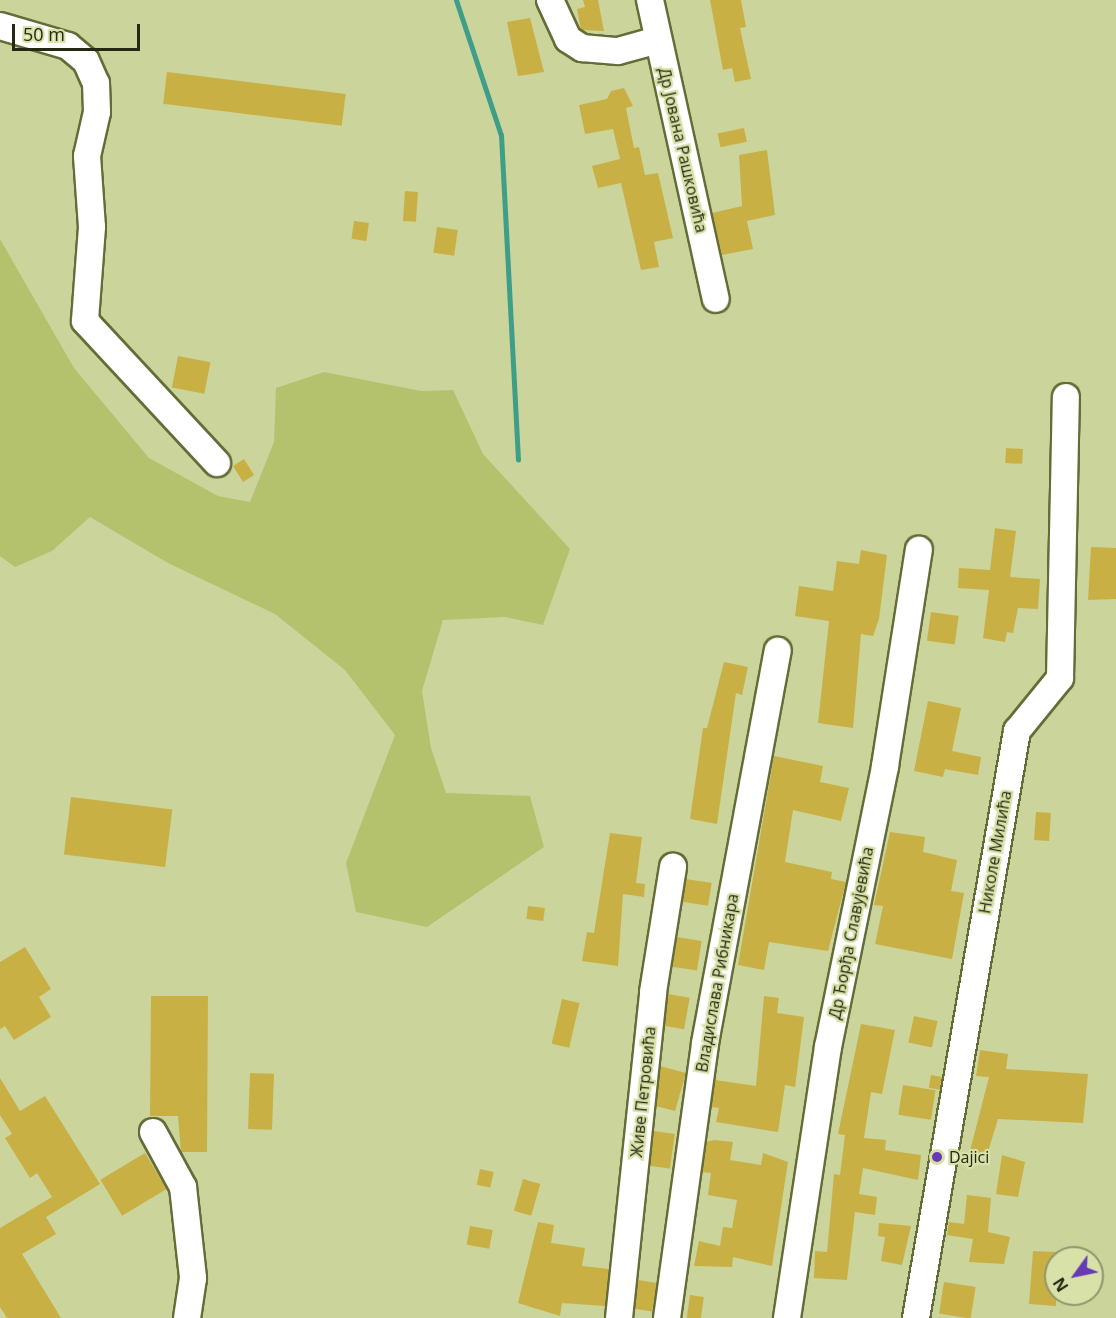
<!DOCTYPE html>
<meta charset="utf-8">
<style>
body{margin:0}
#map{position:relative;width:1116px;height:1318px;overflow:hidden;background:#cbd49b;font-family:"Open Sans",sans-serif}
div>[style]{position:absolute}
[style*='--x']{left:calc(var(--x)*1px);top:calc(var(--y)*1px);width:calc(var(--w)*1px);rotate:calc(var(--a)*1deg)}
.green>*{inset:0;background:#b5c26d}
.stream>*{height:5px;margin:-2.5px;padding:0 2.5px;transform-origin:2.5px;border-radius:2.5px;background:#3e9e88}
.building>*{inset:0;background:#c9b045;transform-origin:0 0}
.roads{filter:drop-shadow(2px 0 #646c37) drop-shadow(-2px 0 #646c37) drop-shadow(0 2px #646c37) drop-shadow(0 -2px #646c37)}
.minor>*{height:26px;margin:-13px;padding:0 13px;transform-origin:13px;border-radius:13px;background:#fff}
.dots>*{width:16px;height:16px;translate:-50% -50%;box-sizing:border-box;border:3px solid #d7e1a8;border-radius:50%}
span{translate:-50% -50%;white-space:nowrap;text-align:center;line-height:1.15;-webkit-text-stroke:4.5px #d7e1a8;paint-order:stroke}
.street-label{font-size:16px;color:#252812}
.poi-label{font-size:16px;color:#252812}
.left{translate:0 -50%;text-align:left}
.north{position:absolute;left:1044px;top:1246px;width:60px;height:60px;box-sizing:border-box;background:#d7e1a8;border:2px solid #90976c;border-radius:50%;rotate:237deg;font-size:16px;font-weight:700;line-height:24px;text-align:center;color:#252812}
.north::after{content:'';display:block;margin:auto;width:21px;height:27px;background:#673bb3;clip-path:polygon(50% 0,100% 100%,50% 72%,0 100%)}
.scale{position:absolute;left:12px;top:24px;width:128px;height:27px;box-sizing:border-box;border:3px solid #252812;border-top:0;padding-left:8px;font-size:18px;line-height:21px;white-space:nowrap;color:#252812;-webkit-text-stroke:4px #d7e1a8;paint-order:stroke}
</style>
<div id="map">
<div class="green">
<i style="clip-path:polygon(0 239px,74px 368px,149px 458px,218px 496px,250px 502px,274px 442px,276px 388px,324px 372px,421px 391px,453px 390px,483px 454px,570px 549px,543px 625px,505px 617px,443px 620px,422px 691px,431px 748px,446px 793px,530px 796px,544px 847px,427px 927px,356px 912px,346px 863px,395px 735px,345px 670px,275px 614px,168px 563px,90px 517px,52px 551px,15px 567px,0 556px)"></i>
</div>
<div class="stream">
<i style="--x:456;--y:0;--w:142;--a:71.6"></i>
<i style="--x:501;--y:135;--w:325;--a:87"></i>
</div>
<div class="building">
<i style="clip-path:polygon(583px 0,598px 0,604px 31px,581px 30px,577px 9px,585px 7px)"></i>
<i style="clip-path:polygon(710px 0,741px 0,746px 27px,740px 28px,751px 79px,735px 82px,732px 68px,723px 70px)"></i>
<i style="clip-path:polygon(530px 18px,544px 72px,518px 76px,507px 22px)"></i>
<i style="left:167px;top:72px;width:180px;height:32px;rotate:7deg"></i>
<i style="clip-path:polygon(624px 88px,633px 106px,626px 108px,634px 148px,639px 147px,645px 175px,658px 173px,673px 238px,654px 242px,659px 267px,641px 270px,621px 183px,598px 188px,592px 166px,620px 159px,613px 129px,585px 134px,579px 105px,607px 99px,611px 91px)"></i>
<i style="left:744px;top:128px;width:14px;height:27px;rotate:78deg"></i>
<i style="clip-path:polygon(767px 150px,775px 215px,747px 221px,753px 249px,722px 255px,712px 213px,742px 206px,739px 155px)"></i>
<i style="left:405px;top:191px;width:13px;height:30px;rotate:4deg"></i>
<i style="left:354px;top:221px;width:15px;height:18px;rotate:8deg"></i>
<i style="left:437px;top:227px;width:21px;height:26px;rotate:8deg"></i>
<i style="left:178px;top:356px;width:33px;height:32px;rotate:11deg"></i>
<i style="left:1006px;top:448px;width:17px;height:15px;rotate:3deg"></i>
<i style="left:244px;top:459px;width:19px;height:13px;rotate:58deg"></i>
<i style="clip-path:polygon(995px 528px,1016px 531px,1010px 577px,1040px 579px,1038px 609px,1018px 608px,1013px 633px,1007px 632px,1005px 642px,983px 638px,989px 590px,958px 588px,959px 568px,990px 570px)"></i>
<i style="clip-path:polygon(1091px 547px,1116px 548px,1116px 599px,1088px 600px)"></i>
<i style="clip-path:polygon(861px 550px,887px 555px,879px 619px,873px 636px,861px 634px,853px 728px,818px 723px,829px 621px,795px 616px,799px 586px,833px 591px,837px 561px,859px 564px)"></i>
<i style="left:931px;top:612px;width:28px;height:29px;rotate:8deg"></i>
<i style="clip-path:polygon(724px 662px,748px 667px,742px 695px,736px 693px,717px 824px,690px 819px,703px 728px,707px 728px)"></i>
<i style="clip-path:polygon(928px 701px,961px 708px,952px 751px,981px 757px,978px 775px,945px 769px,943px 777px,914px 771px)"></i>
<i style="clip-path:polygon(774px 756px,823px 766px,820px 782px,849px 788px,841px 821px,793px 810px,785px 862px,832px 872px,831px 879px,846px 882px,828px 951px,769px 942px,764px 970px,738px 965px)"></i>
<i style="left:71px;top:797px;width:102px;height:58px;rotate:7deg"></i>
<i style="left:1036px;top:812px;width:15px;height:28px;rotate:4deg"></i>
<i style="clip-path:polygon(890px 832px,925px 837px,923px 852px,957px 860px,951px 891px,964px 893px,952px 959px,875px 944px,883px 906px,874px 905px)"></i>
<i style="clip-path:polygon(610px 833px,642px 837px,636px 883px,645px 884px,644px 897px,623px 894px,618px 966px,582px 961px,587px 932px,594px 933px)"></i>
<i style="left:686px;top:879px;width:26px;height:23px;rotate:9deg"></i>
<i style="left:528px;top:906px;width:17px;height:13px;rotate:7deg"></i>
<i style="left:677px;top:937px;width:25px;height:30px;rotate:9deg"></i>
<i style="clip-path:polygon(25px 947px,51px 989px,39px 997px,51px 1017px,14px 1040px,5px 1026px,0 1029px,0 962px)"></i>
<i style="left:668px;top:994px;width:22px;height:32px;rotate:10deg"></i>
<i style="clip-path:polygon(151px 996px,208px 996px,207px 1152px,181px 1152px,178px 1116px,150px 1116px)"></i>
<i style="clip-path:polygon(764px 996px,779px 998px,777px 1013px,804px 1017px,795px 1087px,785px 1085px,778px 1132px,716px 1122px,719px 1108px,711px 1107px,715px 1080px,756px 1086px)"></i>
<i style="left:562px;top:999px;width:18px;height:46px;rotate:13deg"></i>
<i style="left:914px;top:1016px;width:24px;height:27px;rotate:12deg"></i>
<i style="clip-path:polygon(861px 1024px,895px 1030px,882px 1094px,871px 1092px,864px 1138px,886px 1140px,885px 1150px,921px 1155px,918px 1180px,863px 1168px,859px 1194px,877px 1197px,875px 1215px,855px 1212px,847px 1280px,814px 1278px,815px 1251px,827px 1252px,834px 1174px,840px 1175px,845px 1135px,838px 1134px)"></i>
<i style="clip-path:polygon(980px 1050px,1008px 1054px,1006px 1069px,1088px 1074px,1083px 1123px,998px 1119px,987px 1155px,970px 1151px,989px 1077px,976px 1076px)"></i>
<i style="clip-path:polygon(660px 1066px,686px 1073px,675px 1111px,656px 1106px)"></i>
<i style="left:250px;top:1073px;width:24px;height:56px;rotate:2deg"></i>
<i style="left:931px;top:1075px;width:11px;height:13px;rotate:10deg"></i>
<i style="clip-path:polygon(0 1078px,20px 1111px,45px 1096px,100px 1184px,46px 1217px,56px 1234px,22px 1254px,61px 1318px,7px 1318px,0 1307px,0 1228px,52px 1197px,37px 1173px,30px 1178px,5px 1138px,12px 1134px,0 1115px)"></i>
<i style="left:903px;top:1085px;width:33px;height:30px;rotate:9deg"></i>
<i style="left:654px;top:1131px;width:21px;height:35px;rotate:8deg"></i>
<i style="clip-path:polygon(714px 1140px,733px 1142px,730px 1160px,761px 1165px,763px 1153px,788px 1162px,772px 1266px,733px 1257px,732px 1267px,694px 1266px,699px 1241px,720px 1246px,723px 1227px,732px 1228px,737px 1200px,708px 1195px,711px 1173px,702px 1172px,706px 1142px)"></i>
<i style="left:145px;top:1153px;width:42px;height:52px;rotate:59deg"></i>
<i style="clip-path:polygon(1002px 1155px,1025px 1162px,1018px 1197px,996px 1194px)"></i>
<i style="left:480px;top:1169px;width:14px;height:16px;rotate:12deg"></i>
<i style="left:523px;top:1179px;width:18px;height:33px;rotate:16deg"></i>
<i style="clip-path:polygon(967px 1195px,991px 1198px,988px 1232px,1010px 1237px,1004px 1264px,969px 1262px,973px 1239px,947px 1235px,949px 1222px,964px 1224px)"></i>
<i style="clip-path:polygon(538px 1222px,554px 1225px,551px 1243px,585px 1248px,582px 1266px,609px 1269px,605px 1306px,562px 1303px,560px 1316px,518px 1303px)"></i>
<i style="clip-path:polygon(879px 1223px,911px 1226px,902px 1265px,881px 1261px,885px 1237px,878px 1236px)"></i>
<i style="left:470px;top:1226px;width:23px;height:19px;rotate:10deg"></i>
<i style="clip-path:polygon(1033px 1251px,1056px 1252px,1056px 1306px,1029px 1304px)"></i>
<i style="left:638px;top:1280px;width:19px;height:29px;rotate:9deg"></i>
<i style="left:944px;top:1282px;width:32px;height:32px;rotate:9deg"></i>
<i style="left:690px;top:1295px;width:14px;height:23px;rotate:8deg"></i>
</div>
<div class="roads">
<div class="minor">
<i style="--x:550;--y:0;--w:43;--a:65.2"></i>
<i style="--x:568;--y:39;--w:17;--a:33"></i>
<i style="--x:582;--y:48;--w:36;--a:5"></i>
<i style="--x:618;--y:51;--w:41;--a:-15.4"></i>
<i style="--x:650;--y:0;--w:306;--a:77.6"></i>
<i style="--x:0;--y:26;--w:71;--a:16.4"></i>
<i style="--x:68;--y:46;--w:23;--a:40"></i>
<i style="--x:86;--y:61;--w:24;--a:66"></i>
<i style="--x:96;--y:83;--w:29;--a:88"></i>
<i style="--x:97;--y:112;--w:45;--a:102.8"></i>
<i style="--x:87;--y:156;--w:71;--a:86"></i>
<i style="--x:92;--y:227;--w:94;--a:94.3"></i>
<i style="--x:85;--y:321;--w:194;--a:47.1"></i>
<i style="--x:153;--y:1132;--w:63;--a:61.4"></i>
<i style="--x:183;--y:1187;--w:92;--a:83.7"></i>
<i style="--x:193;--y:1278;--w:40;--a:98.5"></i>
<i style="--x:619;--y:1318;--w:328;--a:-84"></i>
<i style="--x:653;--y:992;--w:127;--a:-80.9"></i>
<i style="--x:667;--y:1318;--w:278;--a:-82.1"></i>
<i style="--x:705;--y:1043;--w:399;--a:-79.5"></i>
<i style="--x:787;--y:1318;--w:274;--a:-81.4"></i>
<i style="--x:828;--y:1047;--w:287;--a:-78.5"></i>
<i style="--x:885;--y:766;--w:219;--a:-81.1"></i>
<i style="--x:916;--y:1318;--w:596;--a:-80.24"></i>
<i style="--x:1017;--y:731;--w:68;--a:-50.9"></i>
<i style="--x:1060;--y:678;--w:281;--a:-88.8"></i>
</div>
</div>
<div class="dots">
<i style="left:937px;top:1157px;background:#673bb3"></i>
</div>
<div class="street-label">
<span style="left:683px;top:150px;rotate:77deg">Др Јована Рашковића</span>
<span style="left:995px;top:852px;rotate:-80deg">Николе Милића</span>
<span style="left:851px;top:933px;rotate:-79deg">Др Ђорђа Славујевића</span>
<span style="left:717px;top:983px;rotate:-80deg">Владислава Рибникара</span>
<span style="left:643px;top:1092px;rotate:-84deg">Живе Петровића</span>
</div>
<div class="poi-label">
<span class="left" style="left:949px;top:1157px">Dajici</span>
</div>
<div class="north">N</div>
<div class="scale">50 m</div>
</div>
